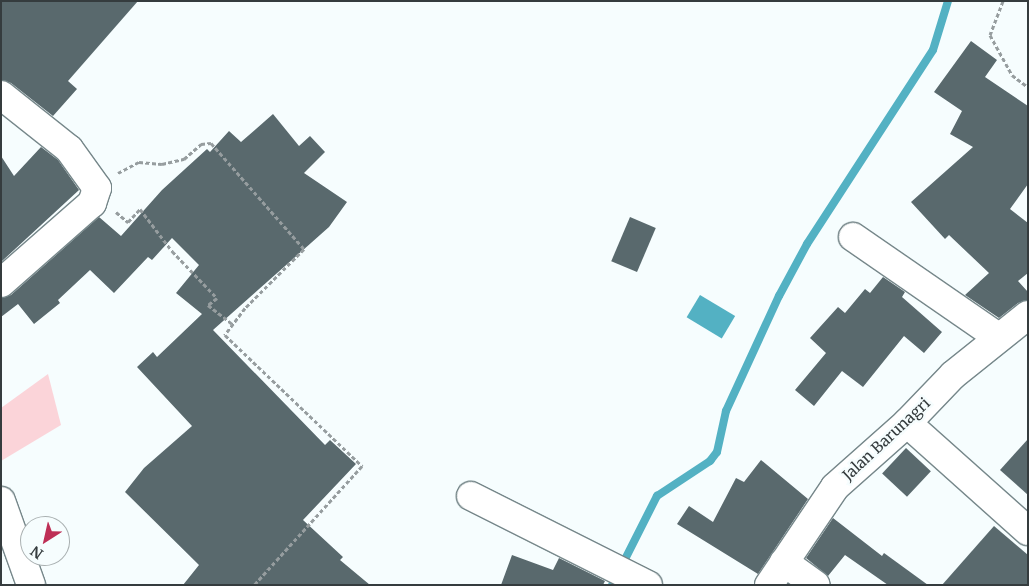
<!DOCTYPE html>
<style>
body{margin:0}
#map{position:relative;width:1029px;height:586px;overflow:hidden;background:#f6fdfe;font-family:Merriweather,serif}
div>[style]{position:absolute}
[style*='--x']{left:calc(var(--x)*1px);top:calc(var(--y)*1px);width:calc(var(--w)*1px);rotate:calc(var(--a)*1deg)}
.green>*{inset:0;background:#fbd4d9}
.water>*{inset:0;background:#53b1c3;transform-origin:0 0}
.stream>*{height:8px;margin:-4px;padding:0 4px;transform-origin:4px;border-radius:4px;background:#53b1c3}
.building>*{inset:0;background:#59696d;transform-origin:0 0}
.path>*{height:3px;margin-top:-1.5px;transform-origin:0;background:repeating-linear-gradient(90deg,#969d9f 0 4px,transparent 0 6.5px)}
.roads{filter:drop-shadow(1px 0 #76878a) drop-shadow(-1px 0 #76878a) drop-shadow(0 1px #76878a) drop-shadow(0 -1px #76878a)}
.minor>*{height:28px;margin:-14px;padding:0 14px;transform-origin:14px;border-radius:14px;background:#fff}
span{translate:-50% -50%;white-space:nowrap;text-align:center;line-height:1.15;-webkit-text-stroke:5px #f6fdfe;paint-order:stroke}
.street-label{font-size:15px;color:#353c3e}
.frame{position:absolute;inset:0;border:2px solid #353c3e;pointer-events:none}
.north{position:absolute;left:20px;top:516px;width:50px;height:50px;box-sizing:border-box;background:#f6fdfe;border:1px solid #a9b0b1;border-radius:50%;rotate:215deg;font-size:14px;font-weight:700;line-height:20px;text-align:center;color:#353c3e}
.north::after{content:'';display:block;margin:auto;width:18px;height:22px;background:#be2f56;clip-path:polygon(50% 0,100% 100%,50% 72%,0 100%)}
</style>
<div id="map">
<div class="green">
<i style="clip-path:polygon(48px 374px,61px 425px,1px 461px,1px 408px)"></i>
</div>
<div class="water">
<i style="left:700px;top:295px;width:41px;height:26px;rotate:31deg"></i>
</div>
<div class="stream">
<i style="--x:612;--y:585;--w:100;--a:-63.2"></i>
<i style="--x:657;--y:496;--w:64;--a:-33.4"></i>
<i style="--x:710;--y:461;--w:11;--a:-52"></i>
<i style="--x:717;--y:452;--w:42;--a:-77.6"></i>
<i style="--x:726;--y:411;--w:127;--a:-65.3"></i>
<i style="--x:779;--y:296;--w:59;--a:-61.7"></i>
<i style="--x:807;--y:244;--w:231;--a:-57"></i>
<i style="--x:933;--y:50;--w:51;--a:-73"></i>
</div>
<div class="building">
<i style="clip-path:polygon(1px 1px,138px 1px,68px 81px,77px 89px,53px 116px,11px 83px,1px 80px)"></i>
<i style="clip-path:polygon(971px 41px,997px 60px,985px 77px,1028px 106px,1028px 184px,1010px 209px,1028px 223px,1028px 273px,1018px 281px,1028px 292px,1028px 300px,1018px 303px,999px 318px,965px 295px,989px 273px,949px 235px,945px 239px,911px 202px,973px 147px,950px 134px,962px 111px,934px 92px)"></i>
<i style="clip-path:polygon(273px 114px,299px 146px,310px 136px,325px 152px,304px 173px,347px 202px,329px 227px,213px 330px,325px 445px,330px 440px,356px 464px,303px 520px,343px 557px,340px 560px,370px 585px,183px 585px,199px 565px,125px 492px,144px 468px,192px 426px,137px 367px,153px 352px,157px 357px,202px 314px,176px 293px,199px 265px,172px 238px,152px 260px,148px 257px,114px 293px,90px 270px,58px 300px,60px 303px,34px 324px,18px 304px,1px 317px,1px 298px,11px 295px,99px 217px,121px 236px,162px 190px,207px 149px,210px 152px,229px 131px,241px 142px)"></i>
<i style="clip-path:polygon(41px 147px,58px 160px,79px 190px,1px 262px,1px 156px,14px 176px)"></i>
<i style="left:630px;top:217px;width:28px;height:48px;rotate:23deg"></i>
<i style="clip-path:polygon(883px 277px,905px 292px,902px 297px,942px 332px,924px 353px,904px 336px,863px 387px,842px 371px,814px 406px,795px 390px,826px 353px,810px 338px,838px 307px,845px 313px,865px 289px,870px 293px)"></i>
<i style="clip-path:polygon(1028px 439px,1028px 495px,1000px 470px)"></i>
<i style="left:906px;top:448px;width:34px;height:35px;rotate:43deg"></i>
<i style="clip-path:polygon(761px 460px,808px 499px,758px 574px,677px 524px,689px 506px,713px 522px,736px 478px,744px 482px)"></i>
<i style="clip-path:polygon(833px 518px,882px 556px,884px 553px,928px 585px,888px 585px,845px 555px,828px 576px,806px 558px)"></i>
<i style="clip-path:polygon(994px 526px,1028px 555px,1028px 585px,942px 585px)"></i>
<i style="clip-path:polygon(512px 555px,553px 570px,559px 558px,605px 581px,603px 585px,501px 585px)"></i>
</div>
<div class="path">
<i style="--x:1003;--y:1;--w:36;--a:111"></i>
<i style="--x:990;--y:35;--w:46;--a:61.2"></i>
<i style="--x:1012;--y:75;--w:20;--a:37"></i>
<i style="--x:118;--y:173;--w:24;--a:-28"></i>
<i style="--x:139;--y:162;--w:23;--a:5"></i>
<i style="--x:162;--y:164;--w:23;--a:-13"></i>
<i style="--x:184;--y:159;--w:23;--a:-41"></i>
<i style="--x:201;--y:144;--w:10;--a:-6"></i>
<i style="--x:211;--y:143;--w:141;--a:48.7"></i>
<i style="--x:304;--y:249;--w:83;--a:135"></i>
<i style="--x:245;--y:308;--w:34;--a:127"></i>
<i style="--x:225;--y:335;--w:190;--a:43.7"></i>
<i style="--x:362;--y:466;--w:161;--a:132.2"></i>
<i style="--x:116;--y:212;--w:16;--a:40"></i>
<i style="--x:128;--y:222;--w:18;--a:-47"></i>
<i style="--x:140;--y:209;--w:53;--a:52.7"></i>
<i style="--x:172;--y:251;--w:65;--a:46.2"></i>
<i style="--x:217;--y:298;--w:11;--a:142"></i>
<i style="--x:208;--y:305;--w:31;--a:38"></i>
</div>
<div class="roads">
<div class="minor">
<i style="--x:1;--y:95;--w:87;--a:38.5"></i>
<i style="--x:69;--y:149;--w:48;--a:54.3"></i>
<i style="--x:97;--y:188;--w:16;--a:108"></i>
<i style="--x:92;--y:203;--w:121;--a:138.7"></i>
<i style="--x:853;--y:237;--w:176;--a:34.6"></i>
<i style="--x:907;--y:423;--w:162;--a:41.8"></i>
<i style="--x:471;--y:496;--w:198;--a:26.7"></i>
<i style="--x:1;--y:501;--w:89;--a:70.3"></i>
<i style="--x:784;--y:562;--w:39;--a:36"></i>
<i style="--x:769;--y:585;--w:118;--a:-56"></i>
<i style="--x:835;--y:487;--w:96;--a:-41.6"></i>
<i style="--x:907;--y:423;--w:66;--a:-46.2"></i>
<i style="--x:953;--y:375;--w:96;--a:-38.7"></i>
</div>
</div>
<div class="street-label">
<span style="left:886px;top:439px;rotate:-43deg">Jalan Barunagri</span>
</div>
<div class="frame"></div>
<div class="north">N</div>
</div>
